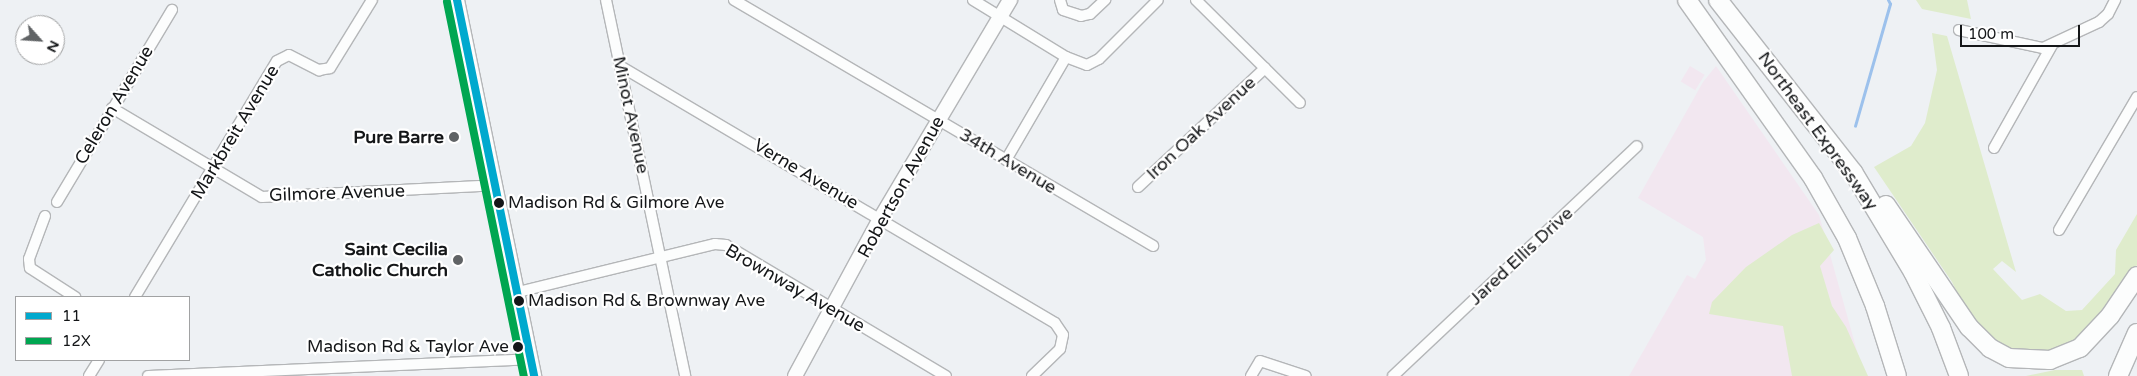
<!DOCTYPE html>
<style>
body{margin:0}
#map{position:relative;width:2137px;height:376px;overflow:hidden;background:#eef1f4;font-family:"Varela Round",sans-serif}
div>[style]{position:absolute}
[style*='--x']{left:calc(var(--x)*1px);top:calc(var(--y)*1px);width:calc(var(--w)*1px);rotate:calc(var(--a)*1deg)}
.industrial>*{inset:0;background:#f2e7f0;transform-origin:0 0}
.green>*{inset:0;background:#dfeccc}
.stream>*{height:2.5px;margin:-1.25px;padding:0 1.25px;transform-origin:1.25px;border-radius:1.25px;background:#9cc1ec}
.roads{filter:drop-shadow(1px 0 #b4b6b8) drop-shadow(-1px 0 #b4b6b8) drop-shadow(0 1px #b4b6b8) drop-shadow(0 -1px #b4b6b8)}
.street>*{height:10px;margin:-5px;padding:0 5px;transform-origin:5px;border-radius:5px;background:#fcfdfd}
.secondary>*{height:14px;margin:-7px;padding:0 7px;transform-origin:7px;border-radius:7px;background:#fcfdfd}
.highway>*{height:18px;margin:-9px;padding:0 9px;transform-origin:9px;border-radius:9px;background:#fcfdfd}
.bus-1>*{height:8px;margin:-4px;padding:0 4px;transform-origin:4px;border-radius:4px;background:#00a9ce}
.bus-2>*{height:8px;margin:-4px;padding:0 4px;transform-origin:4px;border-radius:4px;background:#00a651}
.dots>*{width:14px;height:14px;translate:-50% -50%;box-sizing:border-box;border:2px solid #fff;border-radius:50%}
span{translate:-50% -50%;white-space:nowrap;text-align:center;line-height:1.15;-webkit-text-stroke:4.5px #fff;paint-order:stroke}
.bus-label{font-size:17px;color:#141618}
.left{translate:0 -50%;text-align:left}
.right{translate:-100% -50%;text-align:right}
.street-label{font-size:18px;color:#141618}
.poi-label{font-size:18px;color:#141618;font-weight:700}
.legend{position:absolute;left:15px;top:296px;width:175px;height:65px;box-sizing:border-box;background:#fff;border:1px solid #a1a2a3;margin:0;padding:6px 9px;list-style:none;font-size:15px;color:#141618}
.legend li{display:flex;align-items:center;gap:10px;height:25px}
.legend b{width:25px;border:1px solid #a1a2a3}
.north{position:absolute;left:15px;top:15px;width:50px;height:50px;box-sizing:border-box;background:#fff;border:1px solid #a1a2a3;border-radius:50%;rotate:116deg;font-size:14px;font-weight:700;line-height:20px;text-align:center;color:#141618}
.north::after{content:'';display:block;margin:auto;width:18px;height:22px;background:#606365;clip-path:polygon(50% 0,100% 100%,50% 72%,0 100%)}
.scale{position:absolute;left:1960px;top:25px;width:120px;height:22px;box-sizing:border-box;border:2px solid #141618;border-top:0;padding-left:6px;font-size:15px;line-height:18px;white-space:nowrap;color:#141618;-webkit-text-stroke:4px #fff;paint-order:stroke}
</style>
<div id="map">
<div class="industrial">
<i style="left:1690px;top:66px;width:17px;height:18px;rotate:31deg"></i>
<i style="clip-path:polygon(1716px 66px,1819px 215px,1864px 376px,1629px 376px,1687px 275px,1695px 279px,1706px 260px,1703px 237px,1638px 198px,1703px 82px)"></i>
</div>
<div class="green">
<i style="clip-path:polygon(1916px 0,1967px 0,1971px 19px,1922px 9px)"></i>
<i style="clip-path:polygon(1932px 33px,1947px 36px,2016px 272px,2002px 261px,1993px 269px,2022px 300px,2040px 294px,2066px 311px,2082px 310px,2115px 274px,2116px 250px,2137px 214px,2137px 265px,2089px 334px,2057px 351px,2030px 356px,2002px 346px,1969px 317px,1952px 282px,1874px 167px,1911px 146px,1925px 123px,1937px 70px)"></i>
<i style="clip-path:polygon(1819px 223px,1834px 250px,1820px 266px,1832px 306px,1846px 327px,1868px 376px,1792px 376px,1783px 326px,1709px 314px,1712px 302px,1746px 267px,1792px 235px)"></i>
<i style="clip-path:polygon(2055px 370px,2082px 370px,2084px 376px,2026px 376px)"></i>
</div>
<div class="stream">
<i style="--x:1855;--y:126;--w:127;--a:-74"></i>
<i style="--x:1890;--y:4;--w:4;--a:-117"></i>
</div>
<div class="roads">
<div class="street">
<i style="--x:606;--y:0;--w:384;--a:78.1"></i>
<i style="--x:734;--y:0;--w:486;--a:30.4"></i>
<i style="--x:973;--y:0;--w:109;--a:31.5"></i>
<i style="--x:1066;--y:57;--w:22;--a:21"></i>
<i style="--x:1087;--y:65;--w:13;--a:-27"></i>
<i style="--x:1099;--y:59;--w:83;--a:-45"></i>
<i style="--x:1060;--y:0;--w:10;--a:73"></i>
<i style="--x:1063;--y:10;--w:19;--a:18"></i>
<i style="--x:1081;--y:16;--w:9;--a:-13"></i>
<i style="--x:1090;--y:14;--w:21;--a:-43"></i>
<i style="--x:1196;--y:0;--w:146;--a:44.7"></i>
<i style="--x:1959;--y:30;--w:86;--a:12.1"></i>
<i style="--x:2043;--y:48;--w:62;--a:-24.9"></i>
<i style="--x:2099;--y:22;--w:12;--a:-42"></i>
<i style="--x:2108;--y:14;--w:16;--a:-63"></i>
<i style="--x:620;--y:66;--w:505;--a:30.57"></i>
<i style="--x:1055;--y:323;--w:14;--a:56"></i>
<i style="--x:1063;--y:335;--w:14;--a:102"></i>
<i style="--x:1060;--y:349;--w:39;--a:136"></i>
<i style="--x:112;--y:108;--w:174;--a:30.7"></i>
<i style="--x:262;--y:197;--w:233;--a:-2.9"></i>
<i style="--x:1994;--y:148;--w:118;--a:-60.6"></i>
<i style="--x:1006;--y:160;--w:119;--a:-59.8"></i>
<i style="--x:1138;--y:187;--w:174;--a:-43.1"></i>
<i style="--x:57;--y:202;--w:224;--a:-59.1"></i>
<i style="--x:45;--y:216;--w:46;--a:110.4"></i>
<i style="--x:29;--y:259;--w:9;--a:84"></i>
<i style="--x:30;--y:268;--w:54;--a:32.8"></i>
<i style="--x:2059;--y:230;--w:154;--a:-59.6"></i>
<i style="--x:518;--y:292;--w:203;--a:-13.7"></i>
<i style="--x:715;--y:244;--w:11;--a:5"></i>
<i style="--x:726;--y:245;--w:256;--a:30.8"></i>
<i style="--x:135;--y:297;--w:275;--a:-59"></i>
<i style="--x:277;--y:61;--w:13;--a:-27"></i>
<i style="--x:289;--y:55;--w:34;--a:27"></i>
<i style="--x:319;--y:70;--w:11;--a:-10"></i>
<i style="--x:330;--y:68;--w:80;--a:-58.3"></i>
<i style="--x:89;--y:376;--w:19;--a:-58"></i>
<i style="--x:148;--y:376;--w:383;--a:-2.5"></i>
<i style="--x:1251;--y:376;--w:17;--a:-59"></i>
<i style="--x:1260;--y:361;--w:48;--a:18.1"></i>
<i style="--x:1393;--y:376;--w:335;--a:-43.3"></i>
</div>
<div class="secondary">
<i style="--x:457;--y:0;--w:384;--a:78.4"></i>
<i style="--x:795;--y:376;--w:179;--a:-61.6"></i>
<i style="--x:880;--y:219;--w:255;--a:-59.3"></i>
</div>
<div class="highway">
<i style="--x:1687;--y:0;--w:218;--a:54.7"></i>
<i style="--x:1813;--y:178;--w:69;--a:60.5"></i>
<i style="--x:1847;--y:238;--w:74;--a:67.6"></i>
<i style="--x:1875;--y:306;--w:73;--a:72.6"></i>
<i style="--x:1718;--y:0;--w:219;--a:51.9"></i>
<i style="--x:1853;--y:172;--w:117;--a:59"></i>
<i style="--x:1913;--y:272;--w:63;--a:63.4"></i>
<i style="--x:1941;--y:328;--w:51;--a:69.4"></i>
<i style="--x:1886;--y:205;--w:148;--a:55.8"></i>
<i style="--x:1969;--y:327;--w:30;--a:45"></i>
<i style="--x:1990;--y:348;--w:21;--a:28"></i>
<i style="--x:2009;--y:358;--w:41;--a:2.8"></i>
<i style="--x:2050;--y:360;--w:32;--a:-22"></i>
<i style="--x:2080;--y:348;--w:44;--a:-46.8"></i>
<i style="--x:2110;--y:316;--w:48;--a:-56"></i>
<i style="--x:2118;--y:376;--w:47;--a:-66.2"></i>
</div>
</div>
<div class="bus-1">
<i style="--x:457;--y:0;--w:384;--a:78.4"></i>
</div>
<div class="bus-2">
<i style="--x:447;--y:2;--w:382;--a:78.4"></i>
</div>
<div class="dots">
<i style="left:454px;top:137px;background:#606365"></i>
<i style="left:499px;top:203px;background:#141618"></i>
<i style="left:458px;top:260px;background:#606365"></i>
<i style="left:519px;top:301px;background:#141618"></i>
<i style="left:518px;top:347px;background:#141618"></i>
</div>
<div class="bus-label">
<span class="left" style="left:508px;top:203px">Madison Rd &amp; Gilmore Ave</span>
<span class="left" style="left:528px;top:301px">Madison Rd &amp; Brownway Ave</span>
<span class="right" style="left:509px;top:347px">Madison Rd &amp; Taylor Ave</span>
</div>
<div class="street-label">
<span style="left:114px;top:105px;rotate:-59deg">Celeron Avenue</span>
<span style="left:631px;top:115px;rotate:78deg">Minot Avenue</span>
<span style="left:1201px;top:128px;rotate:-43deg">Iron Oak Avenue</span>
<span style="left:1818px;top:131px;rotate:54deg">Northeast Expressway</span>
<span style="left:235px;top:132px;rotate:-59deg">Markbreit Avenue</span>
<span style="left:1008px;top:161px;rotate:31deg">34th Avenue</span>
<span style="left:806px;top:174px;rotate:31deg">Verne Avenue</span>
<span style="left:901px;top:187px;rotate:-61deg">Robertson Avenue</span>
<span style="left:337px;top:193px;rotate:-2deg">Gilmore Avenue</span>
<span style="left:1521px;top:256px;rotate:-43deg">Jared Ellis Drive</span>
<span style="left:795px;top:288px;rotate:30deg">Brownway Avenue</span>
</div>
<div class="poi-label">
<span class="right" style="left:444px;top:137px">Pure Barre</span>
<span class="right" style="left:448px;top:260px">Saint Cecilia<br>Catholic Church</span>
</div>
<ul class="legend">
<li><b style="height:6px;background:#00a9ce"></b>11</li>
<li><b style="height:6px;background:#00a651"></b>12X</li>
</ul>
<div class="north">N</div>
<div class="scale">100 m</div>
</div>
